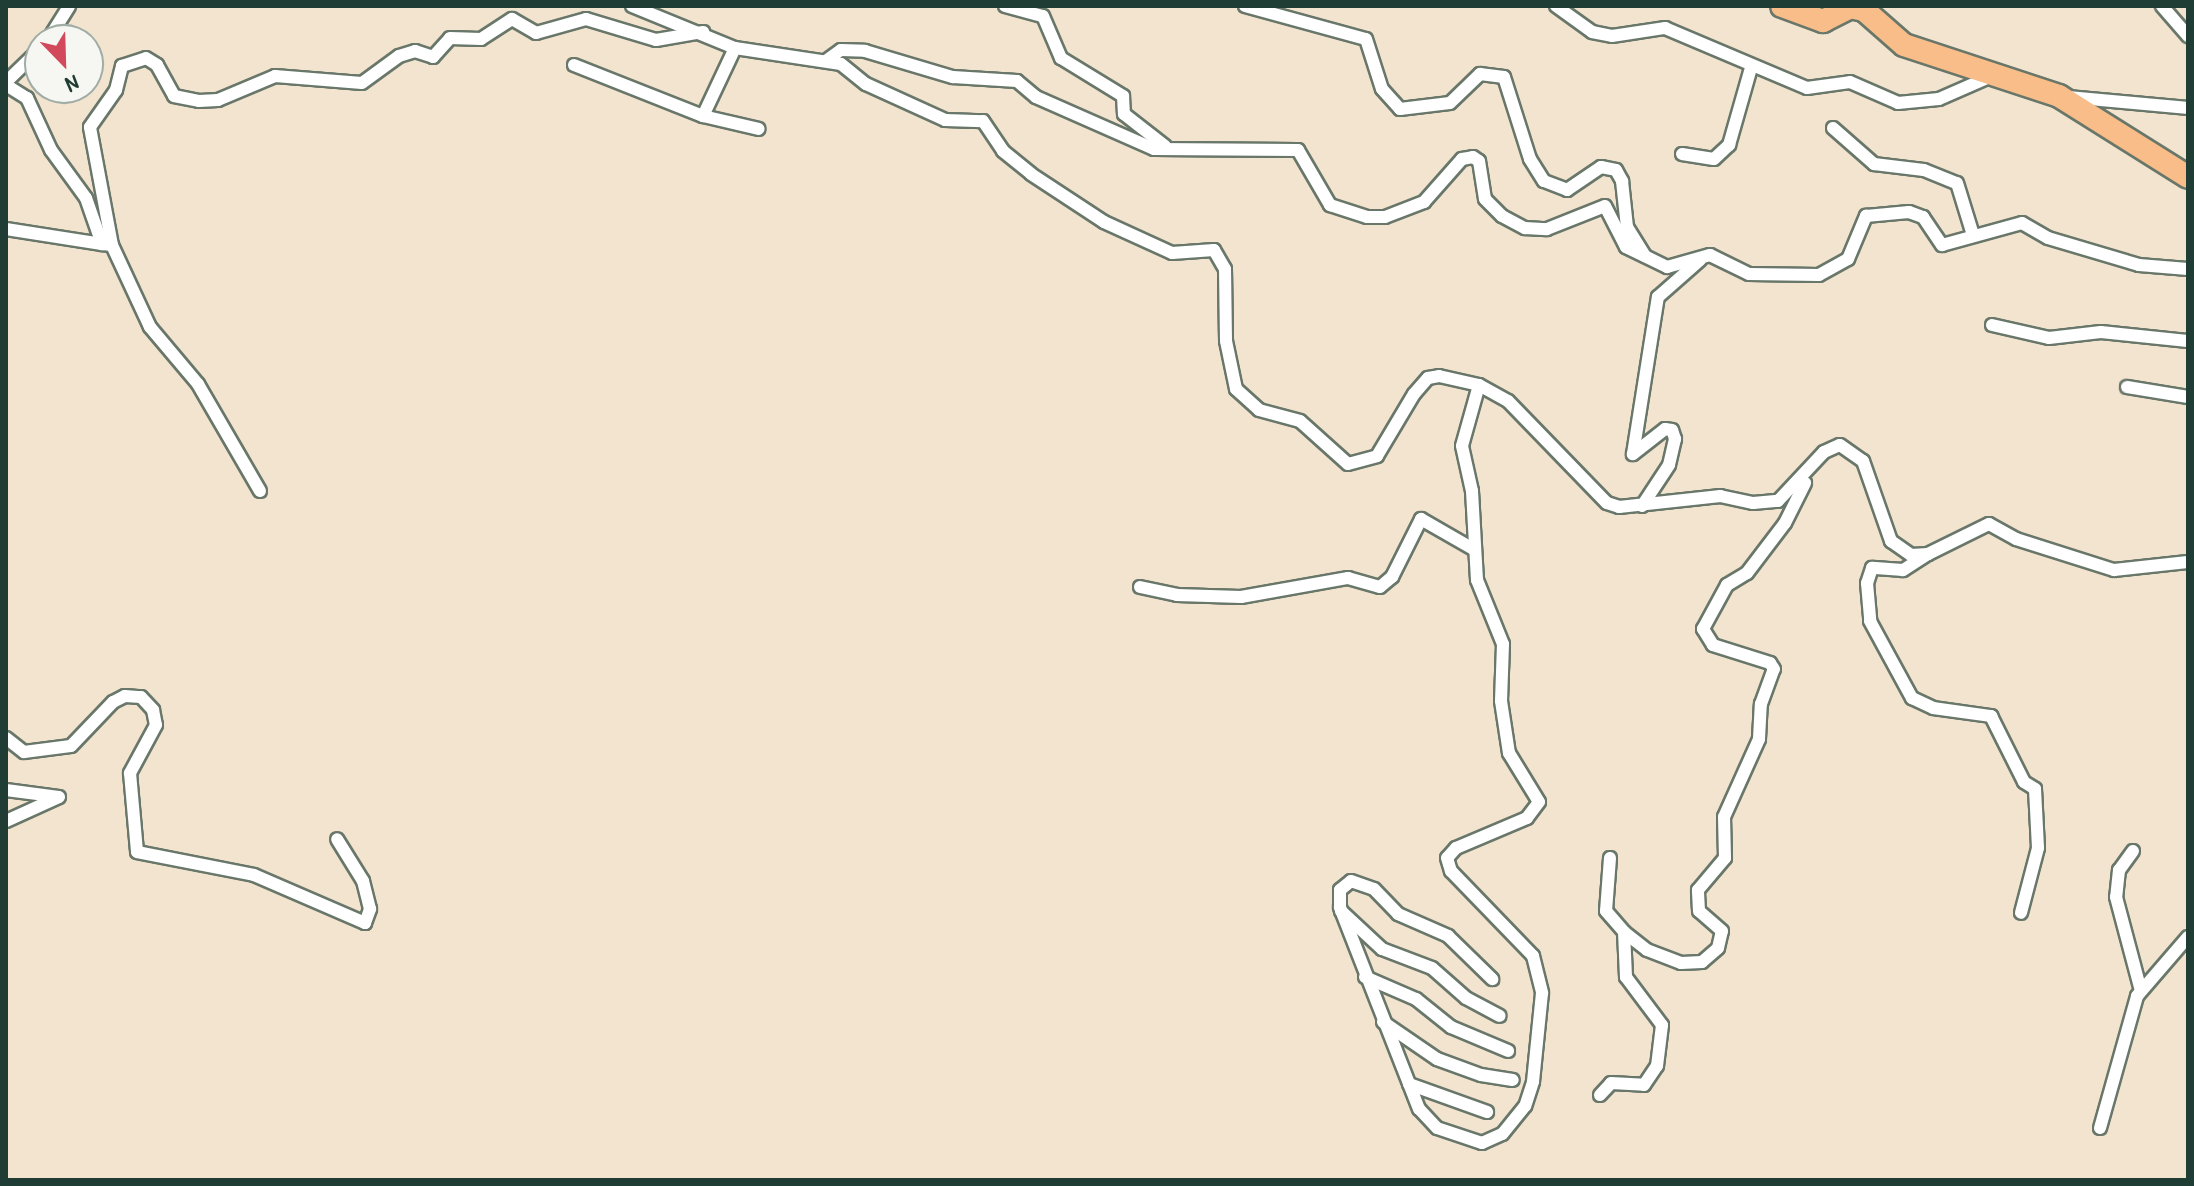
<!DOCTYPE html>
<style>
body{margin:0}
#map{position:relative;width:2194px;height:1186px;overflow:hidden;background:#f3e4cf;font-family:"Patrick Hand",sans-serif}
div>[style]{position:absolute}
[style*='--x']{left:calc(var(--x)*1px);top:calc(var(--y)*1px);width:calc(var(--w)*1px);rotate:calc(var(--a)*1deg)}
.roads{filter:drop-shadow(2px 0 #69776a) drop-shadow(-2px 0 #69776a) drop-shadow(0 2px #69776a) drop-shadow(0 -2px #69776a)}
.minor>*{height:12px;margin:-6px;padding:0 6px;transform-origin:6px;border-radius:6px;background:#fff}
.trunk>*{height:22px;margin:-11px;padding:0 11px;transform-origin:11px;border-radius:11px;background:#f8bd88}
span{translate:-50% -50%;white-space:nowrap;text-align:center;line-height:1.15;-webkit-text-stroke:6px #f6f6f2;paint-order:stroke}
.frame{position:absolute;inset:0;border:8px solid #1f3d34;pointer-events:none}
.north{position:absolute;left:24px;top:24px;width:80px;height:80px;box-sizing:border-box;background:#f6f6f2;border:2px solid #a0aca6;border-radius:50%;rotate:157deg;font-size:22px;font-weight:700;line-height:32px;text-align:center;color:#1f3d34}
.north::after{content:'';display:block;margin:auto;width:28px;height:36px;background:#d1495b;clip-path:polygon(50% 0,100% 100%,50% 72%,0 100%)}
</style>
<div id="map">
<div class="roads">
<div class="minor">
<i style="--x:632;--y:6;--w:111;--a:22.2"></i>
<i style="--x:735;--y:48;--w:107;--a:8.6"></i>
<i style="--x:841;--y:64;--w:32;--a:39"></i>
<i style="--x:866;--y:84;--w:87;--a:24.5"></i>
<i style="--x:945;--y:120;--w:38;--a:2"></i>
<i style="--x:983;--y:121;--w:36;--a:56"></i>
<i style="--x:1003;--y:151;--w:36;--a:39"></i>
<i style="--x:1031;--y:174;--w:87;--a:33.3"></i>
<i style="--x:1104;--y:222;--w:75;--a:24.5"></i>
<i style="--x:1172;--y:253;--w:42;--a:-4.1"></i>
<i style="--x:1214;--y:250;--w:22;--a:60"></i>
<i style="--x:1225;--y:269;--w:72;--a:89.2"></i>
<i style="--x:1226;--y:341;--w:49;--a:78.2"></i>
<i style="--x:1236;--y:389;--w:31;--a:42"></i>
<i style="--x:1259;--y:410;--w:42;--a:15"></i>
<i style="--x:1300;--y:421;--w:64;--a:41.9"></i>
<i style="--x:1348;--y:464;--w:30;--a:-15"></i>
<i style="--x:1377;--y:456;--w:72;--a:-59.2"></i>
<i style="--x:1414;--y:394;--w:21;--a:-49"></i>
<i style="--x:1428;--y:378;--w:11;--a:-10"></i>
<i style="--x:1439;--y:376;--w:41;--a:12.7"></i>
<i style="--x:1479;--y:385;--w:33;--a:29"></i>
<i style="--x:1508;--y:401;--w:142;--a:45.9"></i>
<i style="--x:1607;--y:503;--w:13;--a:18"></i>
<i style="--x:1619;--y:507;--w:102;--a:-6.2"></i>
<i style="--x:1720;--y:496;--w:34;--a:12"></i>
<i style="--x:1753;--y:503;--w:25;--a:-5"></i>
<i style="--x:1778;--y:501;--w:67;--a:-46.8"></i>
<i style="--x:1824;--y:452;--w:17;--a:-24"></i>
<i style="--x:1840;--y:445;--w:28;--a:35"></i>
<i style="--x:1863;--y:461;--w:85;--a:70.7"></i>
<i style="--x:1891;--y:541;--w:24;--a:35"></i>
<i style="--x:1911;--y:555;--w:17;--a:-3"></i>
<i style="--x:1928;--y:554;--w:68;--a:-26.2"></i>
<i style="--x:1989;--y:524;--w:31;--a:29"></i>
<i style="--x:2016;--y:539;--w:103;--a:17.6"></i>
<i style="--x:2114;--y:570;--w:74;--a:-6.2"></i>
<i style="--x:1005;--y:6;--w:39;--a:15"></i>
<i style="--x:1043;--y:16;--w:46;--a:66.8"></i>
<i style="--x:1061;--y:58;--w:73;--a:31.5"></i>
<i style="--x:1123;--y:96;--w:18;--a:87"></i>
<i style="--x:1124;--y:114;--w:52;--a:38"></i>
<i style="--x:1245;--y:6;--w:125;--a:15.3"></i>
<i style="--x:1366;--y:39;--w:52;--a:72.3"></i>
<i style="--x:1382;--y:89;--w:27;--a:48"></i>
<i style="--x:1400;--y:109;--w:50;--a:-6.8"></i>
<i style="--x:1450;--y:103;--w:42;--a:-44"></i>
<i style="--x:1480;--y:74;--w:24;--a:7"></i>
<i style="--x:1504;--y:77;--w:86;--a:72.4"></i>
<i style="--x:1530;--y:159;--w:26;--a:58"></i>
<i style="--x:1544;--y:181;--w:25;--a:21"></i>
<i style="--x:1567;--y:190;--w:41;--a:-34.1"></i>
<i style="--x:1601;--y:167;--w:15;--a:11"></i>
<i style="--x:1616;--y:170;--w:13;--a:61"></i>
<i style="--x:1622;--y:181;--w:46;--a:83.8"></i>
<i style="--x:1627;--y:227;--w:34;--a:58"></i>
<i style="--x:1556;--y:6;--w:44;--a:35.8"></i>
<i style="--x:1592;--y:32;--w:20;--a:11"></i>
<i style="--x:1612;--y:36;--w:54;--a:-8.6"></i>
<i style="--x:1665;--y:28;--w:154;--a:22.9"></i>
<i style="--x:1807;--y:88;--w:43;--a:-7.9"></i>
<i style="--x:1850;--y:82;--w:52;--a:23.6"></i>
<i style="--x:1898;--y:103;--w:41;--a:-5.6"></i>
<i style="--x:1939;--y:99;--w:58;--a:-23.5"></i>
<i style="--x:2162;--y:6;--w:40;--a:49"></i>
<i style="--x:48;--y:40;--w:40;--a:-58"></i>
<i style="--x:827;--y:60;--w:17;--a:-36"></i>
<i style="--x:841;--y:50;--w:24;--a:2"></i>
<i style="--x:865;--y:51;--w:92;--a:16.5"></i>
<i style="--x:953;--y:77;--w:64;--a:3.6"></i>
<i style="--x:1017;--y:81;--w:25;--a:40"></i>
<i style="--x:1036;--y:97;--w:129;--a:23.8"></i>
<i style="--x:1154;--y:149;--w:144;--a:0.4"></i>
<i style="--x:1298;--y:150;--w:64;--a:59.8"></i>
<i style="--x:1330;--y:205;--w:39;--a:18"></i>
<i style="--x:1367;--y:217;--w:18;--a:0"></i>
<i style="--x:1385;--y:217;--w:42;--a:-21"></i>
<i style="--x:1424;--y:202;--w:57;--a:-48.5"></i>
<i style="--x:1462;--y:159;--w:11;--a:-10"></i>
<i style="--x:1473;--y:157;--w:7;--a:34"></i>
<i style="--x:1479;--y:161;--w:38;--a:81"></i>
<i style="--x:1485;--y:199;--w:24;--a:45"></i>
<i style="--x:1502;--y:216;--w:26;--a:28"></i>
<i style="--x:1525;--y:228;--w:22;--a:3"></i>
<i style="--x:1547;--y:229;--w:62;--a:-21.6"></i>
<i style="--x:1605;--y:206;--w:46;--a:62.9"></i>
<i style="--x:1626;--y:247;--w:46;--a:26"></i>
<i style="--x:1667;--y:267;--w:45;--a:-15.6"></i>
<i style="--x:1710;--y:255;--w:43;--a:26"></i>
<i style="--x:1749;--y:274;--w:70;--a:0.8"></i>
<i style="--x:1819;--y:275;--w:33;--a:-29"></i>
<i style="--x:1848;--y:259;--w:47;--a:-67.3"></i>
<i style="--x:1866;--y:216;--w:43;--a:-5.3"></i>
<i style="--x:1909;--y:212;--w:15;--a:20"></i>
<i style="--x:1923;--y:217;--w:34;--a:56"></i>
<i style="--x:1942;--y:245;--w:83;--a:-15.4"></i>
<i style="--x:2022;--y:223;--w:30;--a:30"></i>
<i style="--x:2048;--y:238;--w:95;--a:16.5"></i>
<i style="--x:2139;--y:265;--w:49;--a:4.7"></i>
<i style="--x:574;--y:65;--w:139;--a:21.6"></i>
<i style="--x:703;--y:116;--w:57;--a:13.1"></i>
<i style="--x:6;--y:82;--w:47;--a:-44.1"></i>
<i style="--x:6;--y:85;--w:25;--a:32"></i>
<i style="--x:27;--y:98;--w:57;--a:65.2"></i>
<i style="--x:51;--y:150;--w:59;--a:53.9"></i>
<i style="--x:86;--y:198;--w:49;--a:70.8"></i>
<i style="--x:102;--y:244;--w:10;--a:6"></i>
<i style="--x:2068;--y:97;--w:121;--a:5.2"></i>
<i style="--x:703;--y:116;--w:75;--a:-64.8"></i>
<i style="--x:1833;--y:128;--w:55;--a:41.3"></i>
<i style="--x:1874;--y:164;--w:50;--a:6.8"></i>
<i style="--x:1924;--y:170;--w:35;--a:22"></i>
<i style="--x:1957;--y:183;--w:54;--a:72.9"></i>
<i style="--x:1682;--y:154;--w:32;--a:9"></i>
<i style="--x:1714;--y:159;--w:21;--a:-43"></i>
<i style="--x:1729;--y:145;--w:80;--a:-74.1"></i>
<i style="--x:6;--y:229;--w:97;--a:8.9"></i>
<i style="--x:1992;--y:325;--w:58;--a:12.8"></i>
<i style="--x:2049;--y:338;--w:52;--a:-6.6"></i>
<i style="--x:2101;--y:332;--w:87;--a:5.9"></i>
<i style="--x:1479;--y:385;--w:63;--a:105.6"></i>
<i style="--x:1462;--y:446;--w:46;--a:77.5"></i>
<i style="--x:1472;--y:491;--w:89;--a:86.8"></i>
<i style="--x:1477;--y:580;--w:69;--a:67.9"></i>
<i style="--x:1503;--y:644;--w:57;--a:92"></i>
<i style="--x:1501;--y:701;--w:53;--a:81.3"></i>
<i style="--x:1509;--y:753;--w:57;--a:58.5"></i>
<i style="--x:1539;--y:802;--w:20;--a:127"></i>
<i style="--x:1527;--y:818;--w:77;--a:157.1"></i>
<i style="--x:1456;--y:848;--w:13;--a:132"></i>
<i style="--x:1447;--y:858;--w:14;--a:73"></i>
<i style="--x:1451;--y:871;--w:118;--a:46"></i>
<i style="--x:1533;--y:956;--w:38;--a:76"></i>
<i style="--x:1542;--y:993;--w:89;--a:95.8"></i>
<i style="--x:1533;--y:1082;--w:25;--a:108"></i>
<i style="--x:1525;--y:1106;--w:36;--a:129"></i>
<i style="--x:1502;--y:1134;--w:22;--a:156"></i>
<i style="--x:1482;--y:1143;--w:47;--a:-161.6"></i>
<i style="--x:1437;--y:1128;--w:26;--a:-133"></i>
<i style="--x:1419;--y:1109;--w:217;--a:-111.4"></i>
<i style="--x:1340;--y:907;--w:17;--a:-90"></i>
<i style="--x:1340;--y:890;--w:14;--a:-39"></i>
<i style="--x:1351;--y:881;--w:24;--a:19"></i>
<i style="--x:1374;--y:889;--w:35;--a:46"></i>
<i style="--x:1398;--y:914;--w:55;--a:23.7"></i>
<i style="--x:1448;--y:936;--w:62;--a:44.3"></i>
<i style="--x:2127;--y:387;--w:62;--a:9.3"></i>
<i style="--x:260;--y:491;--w:124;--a:-120.1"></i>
<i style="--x:198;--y:384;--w:75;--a:-130.1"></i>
<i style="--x:150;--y:327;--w:90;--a:-114.9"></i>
<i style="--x:112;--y:245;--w:120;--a:-100.6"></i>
<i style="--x:90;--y:127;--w:45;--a:-54.9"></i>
<i style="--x:116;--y:90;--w:25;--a:-76"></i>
<i style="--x:122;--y:66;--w:25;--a:-18"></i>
<i style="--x:146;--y:58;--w:13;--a:32"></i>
<i style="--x:157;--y:65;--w:35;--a:61"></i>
<i style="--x:174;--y:96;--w:25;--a:11"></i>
<i style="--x:199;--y:101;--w:19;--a:-3"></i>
<i style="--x:218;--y:100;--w:62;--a:-22.8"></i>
<i style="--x:275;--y:76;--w:87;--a:4.6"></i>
<i style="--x:362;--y:83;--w:46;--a:-36.1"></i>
<i style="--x:399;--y:56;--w:17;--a:-17"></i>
<i style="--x:415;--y:51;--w:19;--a:18"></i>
<i style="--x:433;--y:57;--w:25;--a:-48"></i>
<i style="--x:450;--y:38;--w:31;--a:2"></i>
<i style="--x:481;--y:39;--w:37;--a:-33"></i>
<i style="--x:512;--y:19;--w:28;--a:30"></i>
<i style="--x:536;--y:33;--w:52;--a:-15.6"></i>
<i style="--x:586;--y:19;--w:73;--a:16.7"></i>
<i style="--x:656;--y:40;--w:48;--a:-9.7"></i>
<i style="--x:1642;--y:506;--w:49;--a:-56.6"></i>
<i style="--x:1669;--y:465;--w:27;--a:-77"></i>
<i style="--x:1675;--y:439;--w:9;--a:-108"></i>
<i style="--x:1672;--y:430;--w:7;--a:-172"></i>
<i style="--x:1665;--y:429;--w:41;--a:142"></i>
<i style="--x:1633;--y:454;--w:159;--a:-81"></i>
<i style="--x:1658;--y:297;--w:56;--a:-41.4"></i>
<i style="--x:1928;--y:554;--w:30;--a:147"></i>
<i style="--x:1903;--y:570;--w:31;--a:-176"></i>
<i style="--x:1872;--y:568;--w:16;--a:108"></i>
<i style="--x:1867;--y:583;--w:38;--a:85"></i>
<i style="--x:1870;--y:621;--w:88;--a:61.4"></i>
<i style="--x:1912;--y:698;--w:23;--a:25"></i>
<i style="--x:1933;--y:708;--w:59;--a:7.9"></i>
<i style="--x:1991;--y:716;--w:74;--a:63.4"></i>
<i style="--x:2024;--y:782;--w:13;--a:32"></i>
<i style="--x:2035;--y:789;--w:59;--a:87.1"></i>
<i style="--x:2038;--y:848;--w:67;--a:104.7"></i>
<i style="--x:1140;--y:587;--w:38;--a:12"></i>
<i style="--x:1177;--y:595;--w:64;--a:1.8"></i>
<i style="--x:1241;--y:597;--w:109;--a:-10.1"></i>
<i style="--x:1348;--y:578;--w:33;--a:16"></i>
<i style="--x:1380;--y:587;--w:16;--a:-40"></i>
<i style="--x:1392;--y:577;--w:65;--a:-63.4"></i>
<i style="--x:1421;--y:519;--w:62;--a:29.9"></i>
<i style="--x:6;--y:738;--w:23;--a:38"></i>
<i style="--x:24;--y:752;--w:47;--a:-7.3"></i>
<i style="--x:71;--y:746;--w:61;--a:-46.3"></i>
<i style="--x:113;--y:702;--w:13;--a:-27"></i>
<i style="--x:125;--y:696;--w:16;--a:4"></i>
<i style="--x:141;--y:697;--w:18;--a:47"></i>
<i style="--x:153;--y:710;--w:15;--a:79"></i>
<i style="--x:156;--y:725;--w:55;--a:118.4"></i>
<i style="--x:130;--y:773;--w:79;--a:84.9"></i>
<i style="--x:137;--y:852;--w:119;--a:11.1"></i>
<i style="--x:254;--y:875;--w:121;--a:23.4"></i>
<i style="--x:365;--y:923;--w:15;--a:-70"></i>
<i style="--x:370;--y:909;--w:29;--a:-104"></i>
<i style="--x:363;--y:881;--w:49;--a:-121.8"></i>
<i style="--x:6;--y:790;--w:53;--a:7.5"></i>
<i style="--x:59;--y:797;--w:58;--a:155.6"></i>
<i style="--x:2133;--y:851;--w:24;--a:126"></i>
<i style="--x:2119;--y:870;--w:27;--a:96"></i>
<i style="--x:2116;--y:897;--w:97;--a:75.1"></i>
<i style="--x:1610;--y:858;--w:53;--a:94.3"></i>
<i style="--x:1606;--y:911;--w:28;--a:49"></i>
<i style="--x:1624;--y:932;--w:29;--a:38"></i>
<i style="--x:1647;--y:950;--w:36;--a:21"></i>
<i style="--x:1681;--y:963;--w:21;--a:-3"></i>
<i style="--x:1702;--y:962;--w:21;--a:-41"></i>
<i style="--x:1718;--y:948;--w:17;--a:-77"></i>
<i style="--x:1722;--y:931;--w:30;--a:-139"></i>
<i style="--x:1699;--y:911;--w:21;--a:-93"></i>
<i style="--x:1698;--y:890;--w:42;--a:-49.8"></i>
<i style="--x:1725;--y:858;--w:41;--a:-91.4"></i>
<i style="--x:1724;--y:817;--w:85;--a:-65.8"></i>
<i style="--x:1759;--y:739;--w:35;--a:-87"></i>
<i style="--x:1761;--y:704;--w:37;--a:-70"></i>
<i style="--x:1774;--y:669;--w:7;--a:-124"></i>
<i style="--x:1770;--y:663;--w:60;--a:-162.5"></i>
<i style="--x:1713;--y:645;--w:19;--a:-122"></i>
<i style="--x:1703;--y:629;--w:50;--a:-61.4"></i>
<i style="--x:1727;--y:585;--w:23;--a:-31"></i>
<i style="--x:1747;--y:573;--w:63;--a:-52.8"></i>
<i style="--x:1785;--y:523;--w:45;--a:-63.4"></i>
<i style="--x:1341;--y:911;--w:56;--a:42.8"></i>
<i style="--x:1382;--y:949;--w:53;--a:20.8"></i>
<i style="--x:1432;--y:968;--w:45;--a:41.4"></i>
<i style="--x:1466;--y:998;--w:38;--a:28"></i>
<i style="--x:1365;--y:977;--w:56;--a:23.3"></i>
<i style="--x:1416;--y:999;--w:45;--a:38.7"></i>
<i style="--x:1451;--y:1027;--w:62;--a:22.8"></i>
<i style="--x:1383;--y:1022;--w:65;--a:34.4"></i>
<i style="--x:1437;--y:1059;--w:47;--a:20"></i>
<i style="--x:1481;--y:1075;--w:32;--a:9"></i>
<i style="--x:1409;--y:1084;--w:83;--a:19.7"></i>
<i style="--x:1600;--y:1095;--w:16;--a:-47"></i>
<i style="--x:1611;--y:1083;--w:33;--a:3"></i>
<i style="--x:1644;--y:1085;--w:23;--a:-56"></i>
<i style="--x:1657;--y:1066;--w:41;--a:-83"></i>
<i style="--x:1662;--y:1025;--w:60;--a:-126.9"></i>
<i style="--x:1626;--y:977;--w:45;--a:-92.5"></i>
<i style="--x:2100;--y:1128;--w:137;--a:-74.3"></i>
<i style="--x:2137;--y:996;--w:78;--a:-49.2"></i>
</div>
<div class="trunk">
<i style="--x:1782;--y:6;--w:44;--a:20.1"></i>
<i style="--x:1823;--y:21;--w:30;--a:-27"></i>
<i style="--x:1850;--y:7;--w:14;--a:12"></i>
<i style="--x:1864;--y:10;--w:53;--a:41.2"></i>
<i style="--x:1904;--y:45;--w:163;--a:18.2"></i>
<i style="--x:2059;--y:96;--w:152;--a:32.1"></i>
</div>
</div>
<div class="frame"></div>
<div class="north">N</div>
</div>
